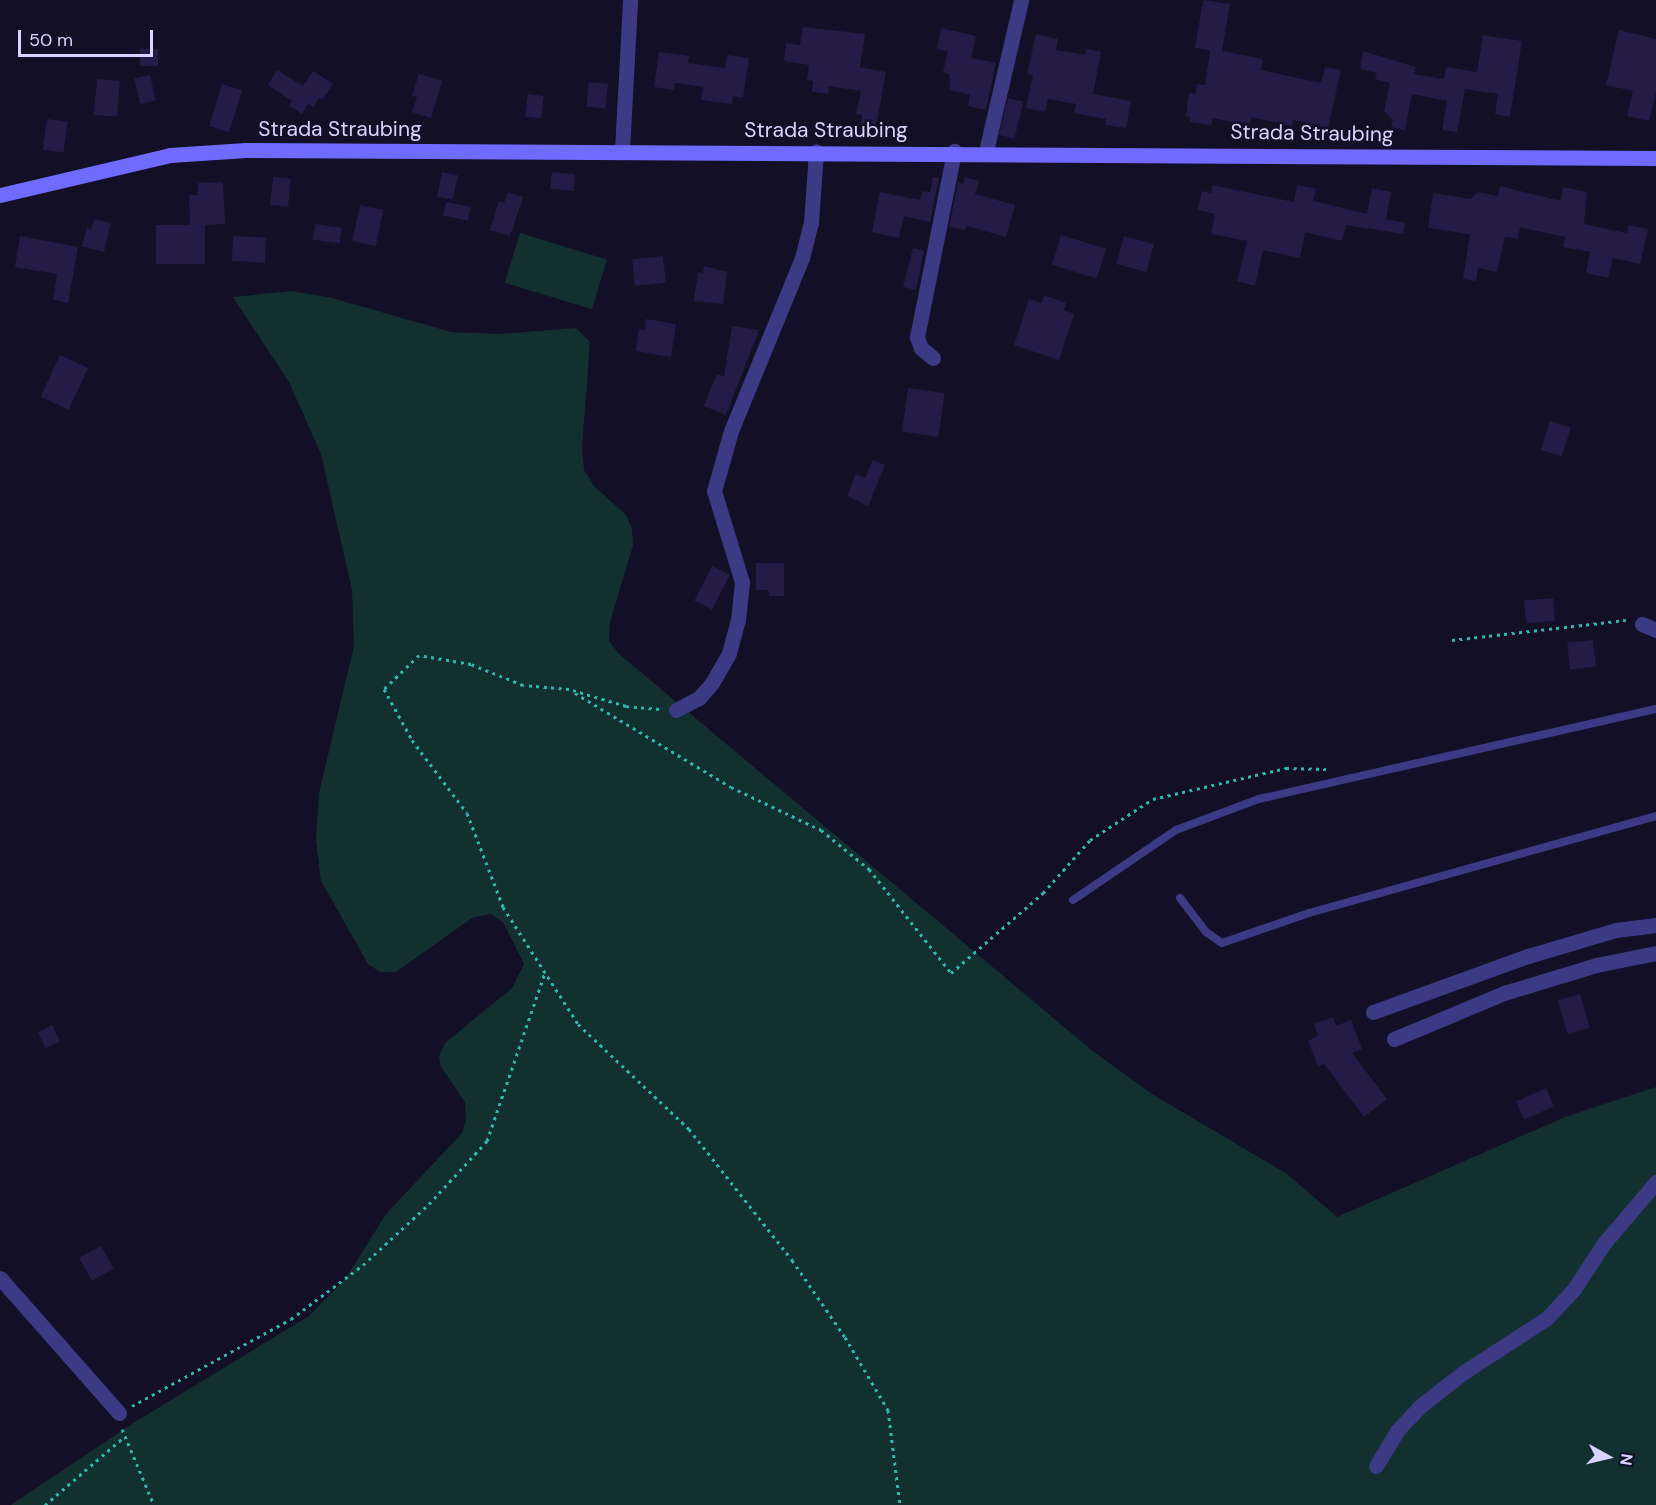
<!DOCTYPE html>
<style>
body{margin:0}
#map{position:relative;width:1656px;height:1505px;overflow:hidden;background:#130f26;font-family:"DM Sans",sans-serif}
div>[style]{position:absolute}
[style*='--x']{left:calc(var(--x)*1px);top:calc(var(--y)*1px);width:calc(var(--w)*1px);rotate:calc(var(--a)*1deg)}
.green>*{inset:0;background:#12302f;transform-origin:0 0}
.building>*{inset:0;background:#241b47;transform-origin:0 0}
.path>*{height:3px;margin-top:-1.5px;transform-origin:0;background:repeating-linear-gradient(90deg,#2fb8b0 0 3px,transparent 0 7.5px)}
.service>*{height:8px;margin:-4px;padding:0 4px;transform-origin:4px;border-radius:4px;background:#3d3a85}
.minor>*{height:15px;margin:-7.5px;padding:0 7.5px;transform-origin:7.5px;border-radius:7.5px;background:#3d3a85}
.secondary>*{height:15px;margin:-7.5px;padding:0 7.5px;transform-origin:7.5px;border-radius:7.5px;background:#6f6bff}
span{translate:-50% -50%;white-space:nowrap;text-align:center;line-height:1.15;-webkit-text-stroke:5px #130f26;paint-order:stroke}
.street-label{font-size:21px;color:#d9d4ff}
.north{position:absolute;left:1578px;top:1427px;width:60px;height:60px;-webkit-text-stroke:4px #130f26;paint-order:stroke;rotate:98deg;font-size:16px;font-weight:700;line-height:24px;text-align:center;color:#d9d4ff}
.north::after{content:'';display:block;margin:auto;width:21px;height:27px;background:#d9d4ff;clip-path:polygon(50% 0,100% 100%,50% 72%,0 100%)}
.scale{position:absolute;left:18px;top:30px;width:135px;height:27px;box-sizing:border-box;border:3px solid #d9d4ff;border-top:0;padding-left:8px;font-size:18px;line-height:21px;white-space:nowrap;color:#d9d4ff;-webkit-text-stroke:4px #130f26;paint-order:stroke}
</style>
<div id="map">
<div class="green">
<i style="left:520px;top:233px;width:91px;height:52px;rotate:17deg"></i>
<i style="clip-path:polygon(292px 291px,332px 298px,451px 332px,501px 334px,576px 328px,590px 342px,582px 448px,584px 470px,594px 486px,626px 515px,632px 529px,633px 545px,610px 622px,609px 641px,619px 654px,1094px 1052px,1152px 1094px,1287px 1174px,1337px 1217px,1565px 1117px,1656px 1087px,1656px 1505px,11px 1505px,135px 1422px,309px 1316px,346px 1278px,386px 1214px,462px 1133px,466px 1119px,465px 1102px,441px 1067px,439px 1056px,445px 1043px,512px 988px,524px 964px,503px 922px,490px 914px,472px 918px,396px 972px,380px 972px,368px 964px,321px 881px,316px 840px,319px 793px,354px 646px,352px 590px,321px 454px,289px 382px,233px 297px)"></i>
</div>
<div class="building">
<i style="clip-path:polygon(1203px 0,1230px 4px,1222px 51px,1263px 59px,1261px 70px,1321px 83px,1325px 67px,1341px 70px,1328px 128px,1293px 120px,1292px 126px,1251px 117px,1249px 126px,1213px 118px,1211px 125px,1190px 122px,1190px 117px,1186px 116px,1189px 93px,1195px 94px,1197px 84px,1205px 85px,1210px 50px,1195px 48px)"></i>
<i style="clip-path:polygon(803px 27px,865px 34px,860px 67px,886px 72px,876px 126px,861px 123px,862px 115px,856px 114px,861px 91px,829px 86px,828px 94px,812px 92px,813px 81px,807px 80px,809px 65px,784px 61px,786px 43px,800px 45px)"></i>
<i style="clip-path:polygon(941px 28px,976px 36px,971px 58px,996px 63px,986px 110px,968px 106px,970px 95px,950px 90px,949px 74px,943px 72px,948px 51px,937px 49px)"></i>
<i style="clip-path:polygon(1619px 30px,1656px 39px,1656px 92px,1649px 121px,1627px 116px,1633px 91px,1606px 85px)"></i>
<i style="clip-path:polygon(1036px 34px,1058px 39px,1056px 50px,1085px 55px,1086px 49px,1101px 52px,1093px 94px,1131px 101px,1126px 128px,1105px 125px,1106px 119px,1074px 113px,1076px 104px,1048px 99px,1045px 112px,1026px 108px,1033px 76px,1027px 74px)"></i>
<i style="clip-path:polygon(1483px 35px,1522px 41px,1510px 117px,1495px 114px,1498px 94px,1465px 89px,1457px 132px,1442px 130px,1447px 101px,1412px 94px,1405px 130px,1391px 127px,1393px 120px,1384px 111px,1390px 83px,1375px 79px,1377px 73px,1360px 69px,1363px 51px,1416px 67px,1414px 74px,1444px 79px,1446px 67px,1477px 72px)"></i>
<i style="left:140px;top:49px;width:18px;height:17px"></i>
<i style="clip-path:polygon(659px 52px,689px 56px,688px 63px,725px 68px,727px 55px,749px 58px,743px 98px,733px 96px,732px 104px,701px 100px,703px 87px,675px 83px,674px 90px,654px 87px)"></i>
<i style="clip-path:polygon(277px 70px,303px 86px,313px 71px,333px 84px,322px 100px,319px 98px,313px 107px,308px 104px,302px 114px,289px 106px,292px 101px,268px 85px)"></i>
<i style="clip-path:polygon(419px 74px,442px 81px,431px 118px,412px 112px,417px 97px,412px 95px)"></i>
<i style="left:150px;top:75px;width:26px;height:16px;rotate:77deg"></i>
<i style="left:97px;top:79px;width:23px;height:36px;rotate:5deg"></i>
<i style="left:589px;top:82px;width:19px;height:25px;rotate:6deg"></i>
<i style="left:222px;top:84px;width:21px;height:44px;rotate:17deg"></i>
<i style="left:528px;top:94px;width:16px;height:23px;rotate:7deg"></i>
<i style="left:1008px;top:98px;width:16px;height:38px;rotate:14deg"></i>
<i style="left:47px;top:119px;width:21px;height:31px;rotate:8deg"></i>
<i style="left:442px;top:172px;width:16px;height:25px;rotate:11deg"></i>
<i style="left:552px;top:172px;width:23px;height:17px;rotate:5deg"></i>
<i style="left:273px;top:177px;width:18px;height:28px;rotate:6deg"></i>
<i style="clip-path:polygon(933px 177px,939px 178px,930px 222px,904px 216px,899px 238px,872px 232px,880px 192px,920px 200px,923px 191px,930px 192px)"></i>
<i style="clip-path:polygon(965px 177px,979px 181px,975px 194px,1015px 205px,1006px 237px,967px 226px,965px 230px,949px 227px,958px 182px,963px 184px)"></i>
<i style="clip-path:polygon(223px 182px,225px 224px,205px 225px,205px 264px,156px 264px,156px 225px,190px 225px,189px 195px,198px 195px,198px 183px)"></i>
<i style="clip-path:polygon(1213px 185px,1294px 202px,1297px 185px,1316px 189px,1313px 201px,1367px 214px,1372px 188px,1391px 192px,1386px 219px,1405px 223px,1403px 234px,1346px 225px,1342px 241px,1305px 232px,1300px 258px,1263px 250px,1255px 286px,1237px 281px,1247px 241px,1211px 234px,1215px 214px,1198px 210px,1202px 191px,1211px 193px)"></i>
<i style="clip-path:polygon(1500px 186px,1561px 201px,1563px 187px,1587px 192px,1584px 224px,1627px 233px,1629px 225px,1648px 229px,1640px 264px,1613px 258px,1608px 278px,1586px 273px,1590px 252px,1563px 247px,1565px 237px,1520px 227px,1518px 239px,1505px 237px,1497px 272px,1478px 268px,1476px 281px,1463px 279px,1470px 234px,1428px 228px,1433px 193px,1471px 199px,1477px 192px,1498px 196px)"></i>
<i style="clip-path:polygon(508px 192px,523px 197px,510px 236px,490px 230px,499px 201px,504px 203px)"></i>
<i style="left:446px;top:202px;width:25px;height:14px;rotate:11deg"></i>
<i style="left:360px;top:205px;width:24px;height:37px;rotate:12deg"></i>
<i style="clip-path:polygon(94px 219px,111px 223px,104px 252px,82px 246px,87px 228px,91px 229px)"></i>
<i style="left:315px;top:224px;width:27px;height:16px;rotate:8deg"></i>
<i style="left:1061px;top:235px;width:47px;height:31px;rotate:17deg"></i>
<i style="clip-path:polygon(20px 236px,78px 247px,68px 303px,53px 300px,57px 274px,15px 267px)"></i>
<i style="left:233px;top:236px;width:33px;height:25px;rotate:3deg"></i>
<i style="left:1124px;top:236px;width:31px;height:29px;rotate:15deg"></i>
<i style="clip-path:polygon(913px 248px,924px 251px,916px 290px,903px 287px)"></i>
<i style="left:663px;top:256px;width:27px;height:31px;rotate:84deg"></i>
<i style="clip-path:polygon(704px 266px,727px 272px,723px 304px,694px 301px,698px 272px,703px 273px)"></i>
<i style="clip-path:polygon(1044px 295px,1066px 303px,1064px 310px,1074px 314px,1059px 360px,1014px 345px,1029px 299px,1042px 303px)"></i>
<i style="clip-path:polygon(646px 319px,676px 324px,671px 357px,636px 351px,639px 329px,645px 330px)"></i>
<i style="clip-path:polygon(732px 326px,759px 330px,726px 415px,704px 406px,717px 374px,724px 377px)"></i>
<i style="left:60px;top:355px;width:31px;height:46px;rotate:25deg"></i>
<i style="left:908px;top:388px;width:37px;height:44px;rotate:8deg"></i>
<i style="left:1550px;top:421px;width:22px;height:30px;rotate:18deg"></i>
<i style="clip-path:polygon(873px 460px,885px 465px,868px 506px,847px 496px,856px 474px,865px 478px)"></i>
<i style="clip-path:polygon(756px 563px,784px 563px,784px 596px,769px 596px,768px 590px,756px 590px)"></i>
<i style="left:712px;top:566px;width:20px;height:39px;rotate:27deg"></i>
<i style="left:1553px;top:598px;width:23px;height:29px;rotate:85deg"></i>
<i style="left:1593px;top:640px;width:27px;height:26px;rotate:84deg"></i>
<i style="left:1580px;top:994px;width:35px;height:23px;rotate:74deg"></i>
<i style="clip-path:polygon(1333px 1017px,1336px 1026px,1351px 1020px,1362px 1049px,1352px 1053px,1387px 1099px,1364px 1117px,1324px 1064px,1318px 1066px,1308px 1041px,1318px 1036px,1314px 1024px)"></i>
<i style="left:52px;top:1025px;width:18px;height:16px;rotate:63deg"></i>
<i style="left:1546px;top:1088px;width:20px;height:33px;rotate:66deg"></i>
<i style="left:101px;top:1246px;width:26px;height:25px;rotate:61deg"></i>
</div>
<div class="path">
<i style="--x:1452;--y:640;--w:175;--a:-6.6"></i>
<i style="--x:575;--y:693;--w:182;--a:31.1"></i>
<i style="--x:731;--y:787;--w:100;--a:25.5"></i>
<i style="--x:821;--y:830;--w:62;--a:39.1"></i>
<i style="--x:869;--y:869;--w:132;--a:51.7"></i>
<i style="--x:951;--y:973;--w:122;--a:-41"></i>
<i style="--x:1043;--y:893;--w:71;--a:-48.4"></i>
<i style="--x:1090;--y:840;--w:75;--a:-33.1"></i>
<i style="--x:1153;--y:799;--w:137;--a:-13.1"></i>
<i style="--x:1286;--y:768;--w:40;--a:1.4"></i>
<i style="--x:659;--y:709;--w:33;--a:-175"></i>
<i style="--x:626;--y:706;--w:59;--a:-163.4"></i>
<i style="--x:569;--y:689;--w:46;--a:-175"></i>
<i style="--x:523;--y:685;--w:56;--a:-158"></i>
<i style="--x:471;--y:664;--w:53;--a:-170.2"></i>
<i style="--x:419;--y:655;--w:49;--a:135.8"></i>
<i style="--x:384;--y:689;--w:58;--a:61.2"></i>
<i style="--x:412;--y:740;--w:91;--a:53"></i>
<i style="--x:467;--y:813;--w:101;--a:69"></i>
<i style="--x:503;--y:907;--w:139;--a:57.3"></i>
<i style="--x:578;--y:1024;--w:153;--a:43.4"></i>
<i style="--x:689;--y:1129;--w:167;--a:51.8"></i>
<i style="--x:792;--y:1260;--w:93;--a:55.5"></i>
<i style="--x:845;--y:1337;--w:85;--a:59.5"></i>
<i style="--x:888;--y:1410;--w:96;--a:82.8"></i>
<i style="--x:132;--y:1406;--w:181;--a:-28.7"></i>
<i style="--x:291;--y:1319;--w:90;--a:-36.9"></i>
<i style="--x:363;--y:1265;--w:90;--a:-42.7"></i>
<i style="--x:429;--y:1204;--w:86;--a:-47.4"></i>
<i style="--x:487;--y:1141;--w:176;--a:-71"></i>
<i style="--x:122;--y:1429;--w:82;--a:67.2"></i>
<i style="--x:45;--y:1505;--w:104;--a:-40.7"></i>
</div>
<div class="service">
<i style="--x:1180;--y:898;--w:43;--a:52.6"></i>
<i style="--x:1206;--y:932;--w:19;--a:35"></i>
<i style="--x:1222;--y:943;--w:92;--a:-19"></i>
<i style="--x:1309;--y:913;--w:360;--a:-15.6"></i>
<i style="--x:1073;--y:900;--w:125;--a:-34.2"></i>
<i style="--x:1176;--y:830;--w:89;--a:-20.5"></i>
<i style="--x:1259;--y:799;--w:407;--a:-12.8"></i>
</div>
<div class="minor">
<i style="--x:622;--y:150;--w:150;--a:-86.9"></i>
<i style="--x:986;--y:151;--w:155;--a:-76.9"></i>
<i style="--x:933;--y:358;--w:16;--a:-140"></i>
<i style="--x:921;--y:348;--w:12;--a:-110"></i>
<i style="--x:917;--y:337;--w:190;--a:-78.7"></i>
<i style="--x:1642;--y:624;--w:15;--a:23"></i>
<i style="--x:676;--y:710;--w:26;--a:-28"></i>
<i style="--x:699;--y:698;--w:20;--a:-49"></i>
<i style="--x:712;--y:683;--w:34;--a:-60"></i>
<i style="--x:729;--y:653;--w:34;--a:-75"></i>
<i style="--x:738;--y:620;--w:38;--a:-84"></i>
<i style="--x:742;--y:582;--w:95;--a:-107.1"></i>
<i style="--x:714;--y:491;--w:62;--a:-74.2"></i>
<i style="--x:731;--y:431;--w:187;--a:-67.7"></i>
<i style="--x:802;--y:258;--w:36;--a:-76"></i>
<i style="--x:811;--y:223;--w:72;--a:-86"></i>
<i style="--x:1373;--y:1012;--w:165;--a:-19.9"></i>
<i style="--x:1528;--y:956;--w:92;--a:-16.5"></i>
<i style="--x:1616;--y:930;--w:40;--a:-7.1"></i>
<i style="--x:1394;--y:1039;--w:119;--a:-22.7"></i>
<i style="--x:1504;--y:993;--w:96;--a:-16.9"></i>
<i style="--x:1596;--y:965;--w:61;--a:-11.3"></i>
<i style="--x:0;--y:1278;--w:180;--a:48.6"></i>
<i style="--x:1376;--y:1466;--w:41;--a:-59"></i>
<i style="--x:1397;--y:1431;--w:33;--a:-47"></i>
<i style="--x:1419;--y:1407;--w:57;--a:-37.9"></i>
<i style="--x:1464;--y:1372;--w:99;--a:-33"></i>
<i style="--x:1547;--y:1318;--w:40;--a:-47"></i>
<i style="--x:1574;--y:1289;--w:56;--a:-56.6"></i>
<i style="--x:1605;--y:1242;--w:79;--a:-49.6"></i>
</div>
<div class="secondary">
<i style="--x:0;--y:195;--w:175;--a:-13.2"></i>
<i style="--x:170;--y:155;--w:76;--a:-3.8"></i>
<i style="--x:246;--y:150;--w:1410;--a:0.33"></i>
</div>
<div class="street-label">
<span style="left:340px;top:129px">Strada Straubing</span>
<span style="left:826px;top:130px">Strada Straubing</span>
<span style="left:1312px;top:133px;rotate:1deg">Strada Straubing</span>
</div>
<div class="north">N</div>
<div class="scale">50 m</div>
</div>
